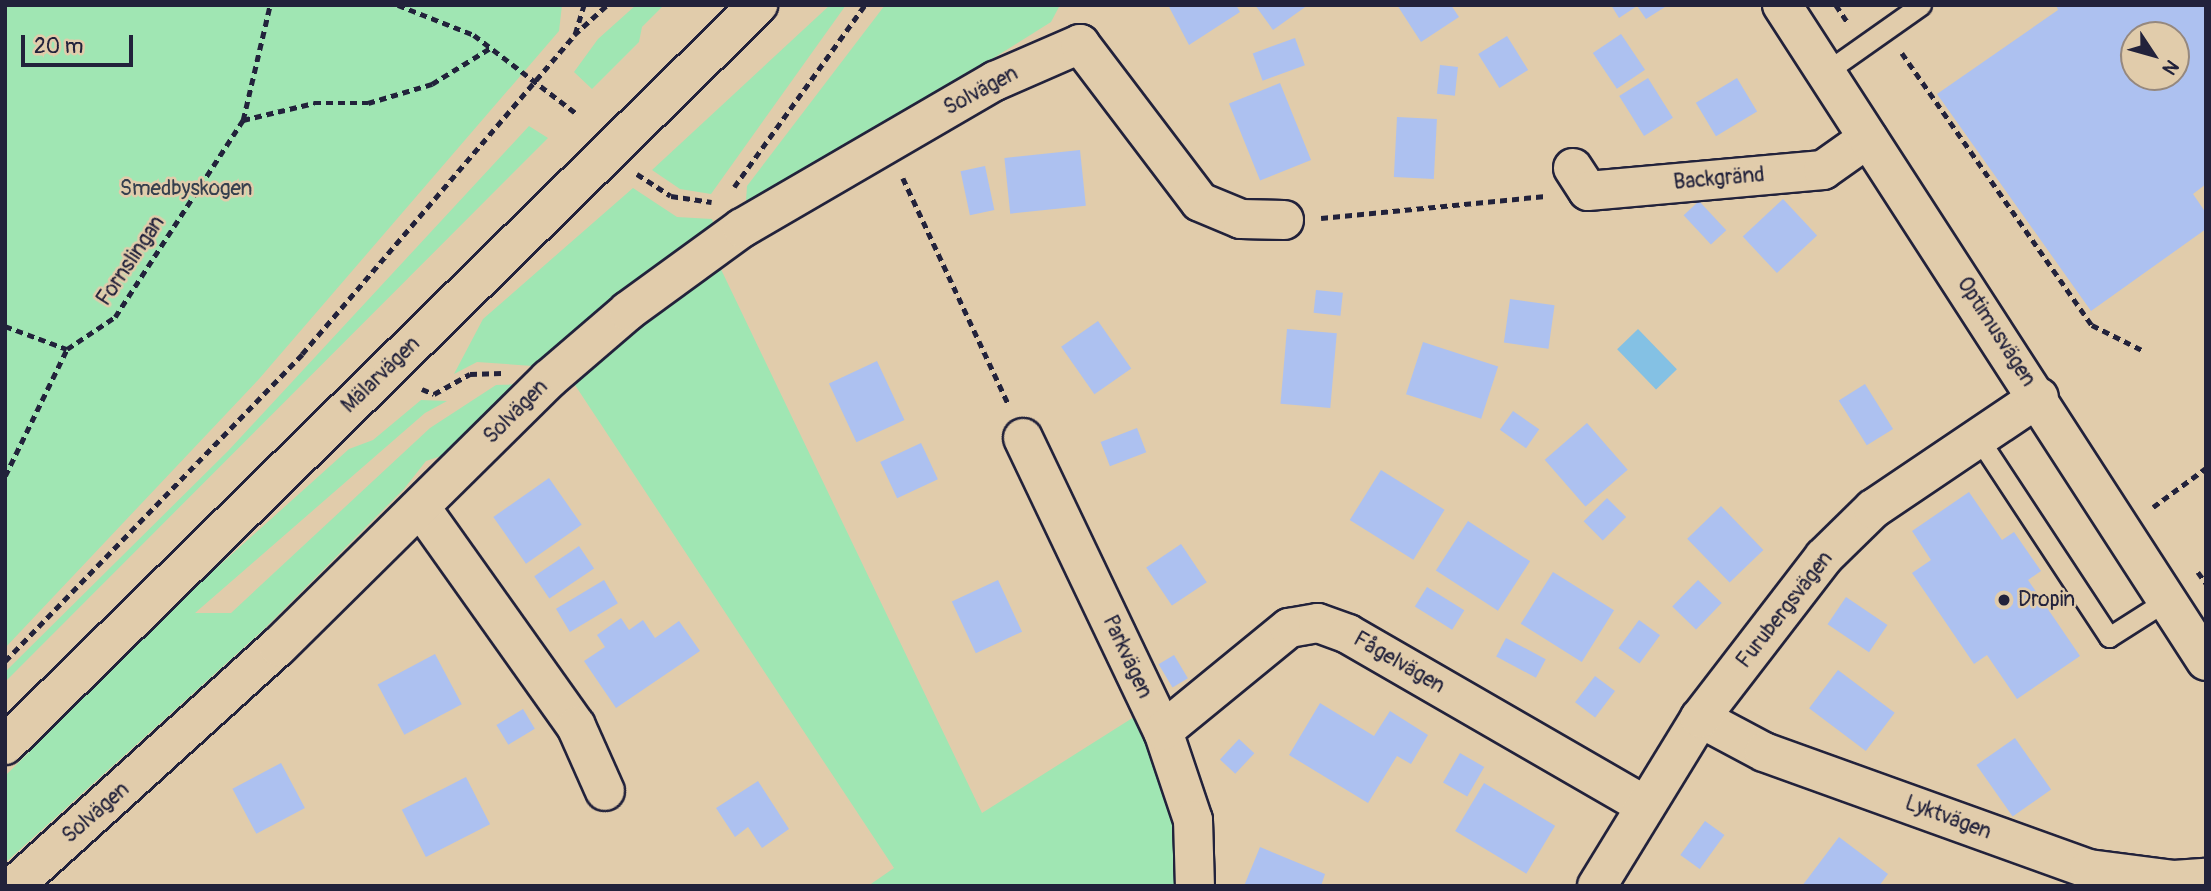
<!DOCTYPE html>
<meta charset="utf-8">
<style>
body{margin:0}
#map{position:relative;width:2211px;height:891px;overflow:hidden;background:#e1ccab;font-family:Pangolin,sans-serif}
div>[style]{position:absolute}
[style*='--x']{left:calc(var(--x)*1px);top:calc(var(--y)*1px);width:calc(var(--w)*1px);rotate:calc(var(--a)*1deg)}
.green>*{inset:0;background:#a0e6b3}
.water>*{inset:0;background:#84c1e4;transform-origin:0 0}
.building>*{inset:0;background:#adc1f0;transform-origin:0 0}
.path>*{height:4.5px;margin-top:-2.25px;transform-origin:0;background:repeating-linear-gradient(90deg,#22223b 0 7px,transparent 0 12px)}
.roads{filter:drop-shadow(2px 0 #22223b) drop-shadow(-2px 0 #22223b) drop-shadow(0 2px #22223b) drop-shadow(0 -2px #22223b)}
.lane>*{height:19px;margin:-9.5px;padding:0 9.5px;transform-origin:9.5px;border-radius:9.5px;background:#e1ccab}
.street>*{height:38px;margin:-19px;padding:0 19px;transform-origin:19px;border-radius:19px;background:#e1ccab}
.secondary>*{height:38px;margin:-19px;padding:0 19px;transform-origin:19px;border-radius:19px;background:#e1ccab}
.dots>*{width:19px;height:19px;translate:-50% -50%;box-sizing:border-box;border:4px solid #e1ccab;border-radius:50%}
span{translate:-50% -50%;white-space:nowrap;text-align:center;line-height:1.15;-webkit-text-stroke:5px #e1ccab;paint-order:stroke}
.street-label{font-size:21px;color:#22223b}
.park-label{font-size:21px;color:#353f4d}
.poi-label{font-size:21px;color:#22223b}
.left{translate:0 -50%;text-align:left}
.frame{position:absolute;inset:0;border:7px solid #22223b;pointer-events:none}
.north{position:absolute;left:2120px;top:21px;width:70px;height:70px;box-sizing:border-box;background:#e1ccab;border:2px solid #95887e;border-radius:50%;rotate:126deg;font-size:19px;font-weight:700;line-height:28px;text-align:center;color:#22223b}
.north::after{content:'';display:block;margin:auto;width:24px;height:32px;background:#22223b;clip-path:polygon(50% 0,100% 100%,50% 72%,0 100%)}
.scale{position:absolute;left:21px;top:35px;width:112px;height:32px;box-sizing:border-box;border:4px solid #22223b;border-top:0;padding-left:9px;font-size:21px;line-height:24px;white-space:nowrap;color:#22223b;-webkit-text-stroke:5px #e1ccab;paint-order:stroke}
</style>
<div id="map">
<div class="green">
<i style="clip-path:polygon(5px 5px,562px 5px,559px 31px,259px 379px,5px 648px)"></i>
<i style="clip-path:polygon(636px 5px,664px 5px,642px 27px,639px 42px,592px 89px,574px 72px,598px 39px)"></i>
<i style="clip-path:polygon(830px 5px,846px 5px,711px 194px,680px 189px,652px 170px)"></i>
<i style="clip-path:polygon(885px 5px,1060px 5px,1051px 22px,787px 187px,759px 202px,746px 201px,747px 186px)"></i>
<i style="clip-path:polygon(529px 126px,548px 138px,5px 682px,5px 672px,228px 451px)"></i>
<i style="clip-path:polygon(633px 188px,677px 217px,712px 219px,716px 234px,547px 367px,477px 362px,454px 374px,483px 319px)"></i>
<i style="clip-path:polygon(717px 261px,982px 813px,1134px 717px,1175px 815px,1180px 886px,868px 886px,894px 868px,571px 379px)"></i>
<i style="clip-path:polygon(519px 384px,450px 453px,426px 461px,404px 489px,261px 632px,5px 863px,5px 776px,183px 598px,349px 449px,373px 440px,421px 400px,447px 401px,425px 413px,195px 613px,231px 613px,430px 428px,496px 385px)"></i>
</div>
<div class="water">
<i style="left:1638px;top:329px;width:56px;height:29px;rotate:46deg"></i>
</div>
<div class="building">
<i style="clip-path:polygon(1168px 5px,1236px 5px,1240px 12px,1189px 45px)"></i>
<i style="clip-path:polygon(1255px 5px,1308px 5px,1273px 30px)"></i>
<i style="clip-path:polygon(1397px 5px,1451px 5px,1459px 17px,1421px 42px)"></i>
<i style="clip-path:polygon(1611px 5px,1663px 5px,1665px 7px,1646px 19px,1637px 6px,1619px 18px)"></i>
<i style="clip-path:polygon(evenodd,2056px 5px,2206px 5px,2206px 184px,2193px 194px,2206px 213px,2206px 229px,2091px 311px,1937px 94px,2058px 10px,2056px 5px,2134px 35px,2176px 35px,2176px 77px,2134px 77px,2134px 35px)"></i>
<i style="left:1621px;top:34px;width:43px;height:34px;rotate:56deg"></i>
<i style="left:1507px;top:36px;width:40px;height:34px;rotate:58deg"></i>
<i style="left:1295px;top:38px;width:29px;height:45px;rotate:70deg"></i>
<i style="left:1440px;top:65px;width:18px;height:29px;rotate:6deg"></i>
<i style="left:1648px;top:78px;width:47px;height:34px;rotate:58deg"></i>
<i style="left:1737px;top:78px;width:39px;height:48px;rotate:59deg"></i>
<i style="left:1280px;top:83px;width:83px;height:55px;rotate:68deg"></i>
<i style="left:1397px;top:117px;width:40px;height:60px;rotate:3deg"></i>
<i style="left:1080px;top:150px;width:56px;height:76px;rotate:84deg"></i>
<i style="left:985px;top:166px;width:45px;height:25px;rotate:78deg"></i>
<i style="left:1783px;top:199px;width:50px;height:55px;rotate:47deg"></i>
<i style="left:1699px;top:201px;width:40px;height:21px;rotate:47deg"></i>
<i style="left:1316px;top:290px;width:27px;height:23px;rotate:6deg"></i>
<i style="left:1510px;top:299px;width:45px;height:44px;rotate:8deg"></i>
<i style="left:1098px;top:321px;width:58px;height:45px;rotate:55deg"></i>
<i style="left:1287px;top:329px;width:50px;height:75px;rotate:5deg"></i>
<i style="left:1423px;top:342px;width:79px;height:55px;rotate:18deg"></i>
<i style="left:877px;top:361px;width:65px;height:53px;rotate:65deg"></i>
<i style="left:1865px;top:384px;width:53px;height:31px;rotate:58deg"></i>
<i style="left:1513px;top:411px;width:32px;height:23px;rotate:35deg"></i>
<i style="left:1587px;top:423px;width:62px;height:56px;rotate:49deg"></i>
<i style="left:1137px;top:428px;width:26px;height:39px;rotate:69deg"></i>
<i style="left:921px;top:443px;width:40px;height:45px;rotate:65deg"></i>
<i style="left:1381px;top:470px;width:75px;height:59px;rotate:32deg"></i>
<i style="left:549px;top:478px;width:57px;height:68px;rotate:55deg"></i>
<i style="clip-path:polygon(1969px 492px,2002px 540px,2014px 532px,2041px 571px,2028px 580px,2080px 656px,2017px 699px,1987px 655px,1974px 664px,1912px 573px,1931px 560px,1912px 531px)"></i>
<i style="left:1607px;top:498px;width:27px;height:33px;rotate:45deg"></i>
<i style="left:1721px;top:506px;width:61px;height:47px;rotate:46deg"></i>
<i style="left:1468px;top:521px;width:74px;height:59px;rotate:33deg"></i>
<i style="left:1181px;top:544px;width:46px;height:42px;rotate:56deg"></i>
<i style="left:579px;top:546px;width:27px;height:54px;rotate:56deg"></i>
<i style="left:1553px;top:572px;width:72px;height:61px;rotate:32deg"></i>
<i style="left:604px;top:580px;width:27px;height:56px;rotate:59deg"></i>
<i style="left:998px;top:580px;width:57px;height:51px;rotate:65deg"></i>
<i style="left:1698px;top:580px;width:33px;height:37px;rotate:44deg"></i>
<i style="left:1427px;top:587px;width:44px;height:23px;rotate:32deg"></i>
<i style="left:1846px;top:597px;width:50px;height:33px;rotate:34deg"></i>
<i style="clip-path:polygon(621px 618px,629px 630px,643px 620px,655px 638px,679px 621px,700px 651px,616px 708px,584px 661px,605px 647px,597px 635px)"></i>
<i style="left:1639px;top:620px;width:26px;height:35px;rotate:36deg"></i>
<i style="left:1506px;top:638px;width:45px;height:21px;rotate:28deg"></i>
<i style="left:435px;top:654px;width:57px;height:65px;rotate:62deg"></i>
<i style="left:1174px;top:655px;width:27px;height:18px;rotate:59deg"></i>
<i style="left:1838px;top:670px;width:71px;height:48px;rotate:37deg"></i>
<i style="left:1595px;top:676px;width:25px;height:33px;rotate:37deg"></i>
<i style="clip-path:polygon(1320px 703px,1374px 736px,1390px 711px,1428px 735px,1411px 764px,1397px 756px,1368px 803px,1289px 755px)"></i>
<i style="left:523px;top:709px;width:23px;height:31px;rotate:59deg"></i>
<i style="left:2015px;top:738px;width:63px;height:47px;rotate:55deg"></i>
<i style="left:1239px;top:739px;width:21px;height:28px;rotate:43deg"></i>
<i style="left:1460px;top:753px;width:28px;height:34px;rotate:30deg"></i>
<i style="left:281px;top:763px;width:51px;height:55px;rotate:62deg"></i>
<i style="left:466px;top:777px;width:53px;height:72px;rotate:63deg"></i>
<i style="clip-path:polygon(758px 781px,789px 829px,762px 848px,748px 827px,735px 837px,716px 808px)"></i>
<i style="left:1484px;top:783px;width:83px;height:56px;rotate:31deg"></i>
<i style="left:1705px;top:821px;width:24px;height:42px;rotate:36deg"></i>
<i style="clip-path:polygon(1839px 837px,1888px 874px,1879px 886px,1802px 886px)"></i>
<i style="clip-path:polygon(1260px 847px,1325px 874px,1321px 886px,1244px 886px)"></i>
</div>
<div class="path">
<i style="--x:398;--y:5;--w:82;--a:21.5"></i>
<i style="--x:474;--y:35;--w:130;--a:37.5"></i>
<i style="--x:1836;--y:5;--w:22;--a:56"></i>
<i style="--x:575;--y:34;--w:30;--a:-73"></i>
<i style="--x:1902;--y:53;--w:332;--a:55.1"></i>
<i style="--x:2092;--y:325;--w:56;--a:26.6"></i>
<i style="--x:243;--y:120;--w:73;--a:-13.5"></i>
<i style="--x:314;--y:103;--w:54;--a:0"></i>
<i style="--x:368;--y:103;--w:67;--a:-16.5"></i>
<i style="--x:432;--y:84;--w:70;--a:-31.7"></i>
<i style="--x:637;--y:174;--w:40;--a:32.9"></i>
<i style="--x:671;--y:196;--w:41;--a:8.3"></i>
<i style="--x:903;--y:178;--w:251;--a:65"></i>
<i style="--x:734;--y:187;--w:224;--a:-54.3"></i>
<i style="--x:1321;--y:218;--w:226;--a:-5.6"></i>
<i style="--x:5;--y:326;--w:66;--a:20.4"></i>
<i style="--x:422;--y:389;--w:13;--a:23"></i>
<i style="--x:434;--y:394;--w:41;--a:-29.1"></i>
<i style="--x:470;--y:374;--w:32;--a:-2"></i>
<i style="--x:5;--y:476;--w:141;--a:-64"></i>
<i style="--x:67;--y:349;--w:58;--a:-33.7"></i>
<i style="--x:115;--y:317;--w:235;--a:-57"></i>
<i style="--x:243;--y:120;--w:118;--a:-76.8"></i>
<i style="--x:2153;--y:507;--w:66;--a:-36.3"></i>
<i style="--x:2198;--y:572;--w:14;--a:54"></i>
<i style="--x:5;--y:661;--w:427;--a:-45.9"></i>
<i style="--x:302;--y:354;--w:419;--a:-49.5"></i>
<i style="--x:574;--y:35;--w:45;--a:-42.3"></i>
</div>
<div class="roads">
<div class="lane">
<i style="--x:1826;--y:72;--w:116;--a:-35.2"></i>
<i style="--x:1979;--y:439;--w:237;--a:56.7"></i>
<i style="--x:2109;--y:637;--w:69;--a:-32.5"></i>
</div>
<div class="street">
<i style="--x:1573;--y:168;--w:27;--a:57"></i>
<i style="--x:1588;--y:191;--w:236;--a:-5.1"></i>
<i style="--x:1823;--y:170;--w:55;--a:-35.4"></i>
<i style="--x:1023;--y:438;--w:325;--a:64.5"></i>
<i style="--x:1163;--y:731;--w:94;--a:71.4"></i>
<i style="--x:1193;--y:820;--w:66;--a:88.3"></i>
<i style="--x:421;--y:508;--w:267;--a:54.6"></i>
<i style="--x:576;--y:726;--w:71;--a:66"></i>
<i style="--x:1700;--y:718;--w:72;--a:28"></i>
<i style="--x:1764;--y:752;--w:345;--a:19.8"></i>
<i style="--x:2089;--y:869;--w:86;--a:7.4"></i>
<i style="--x:2174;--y:880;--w:32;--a:-4"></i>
<i style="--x:1163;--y:731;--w:163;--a:-39.3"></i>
<i style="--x:1289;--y:628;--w:29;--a:-10"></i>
<i style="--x:1318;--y:623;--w:32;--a:20"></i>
<i style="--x:1348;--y:634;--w:342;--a:30"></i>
<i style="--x:14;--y:886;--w:356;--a:-42.2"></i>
<i style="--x:278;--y:647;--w:381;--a:-44.7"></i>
<i style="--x:549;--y:379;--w:104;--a:-40.7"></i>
<i style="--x:628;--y:311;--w:141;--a:-36.1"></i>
<i style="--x:742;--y:228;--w:293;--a:-30.2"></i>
<i style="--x:995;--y:81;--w:93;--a:-23.5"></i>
<i style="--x:1080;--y:44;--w:198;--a:52.8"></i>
<i style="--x:1200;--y:202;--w:44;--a:22.5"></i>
<i style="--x:1241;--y:219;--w:43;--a:1.3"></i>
<i style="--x:1597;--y:886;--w:197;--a:-58.5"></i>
<i style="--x:1700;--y:718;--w:203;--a:-52.4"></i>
<i style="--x:1824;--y:557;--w:69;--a:-44.4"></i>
<i style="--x:1873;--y:509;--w:200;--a:-34"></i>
</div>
<div class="secondary">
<i style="--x:1782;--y:5;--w:781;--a:57.12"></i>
<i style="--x:5;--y:745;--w:1056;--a:-44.5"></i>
</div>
</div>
<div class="dots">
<i style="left:2004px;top:600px;background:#22223b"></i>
</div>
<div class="street-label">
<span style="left:981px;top:91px;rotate:-28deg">Solvägen</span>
<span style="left:1719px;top:179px;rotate:-5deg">Backgränd</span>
<span style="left:131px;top:261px;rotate:-56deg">Fornslingan</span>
<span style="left:1996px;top:332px;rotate:57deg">Optimusvägen</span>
<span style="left:381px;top:375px;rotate:-44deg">Mälarvägen</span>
<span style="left:516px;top:412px;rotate:-45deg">Solvägen</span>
<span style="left:1785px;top:610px;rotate:-52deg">Furubergsvägen</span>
<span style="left:1127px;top:657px;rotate:65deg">Parkvägen</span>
<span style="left:1399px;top:663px;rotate:30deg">Fågelvägen</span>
<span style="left:96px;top:813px;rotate:-41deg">Solvägen</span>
<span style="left:1948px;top:818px;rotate:20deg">Lyktvägen</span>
</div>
<div class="park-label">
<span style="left:186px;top:189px">Smedbyskogen</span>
</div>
<div class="poi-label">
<span class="left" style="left:2018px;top:600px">Dropin</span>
</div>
<div class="frame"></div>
<div class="north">N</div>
<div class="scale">20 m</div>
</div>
